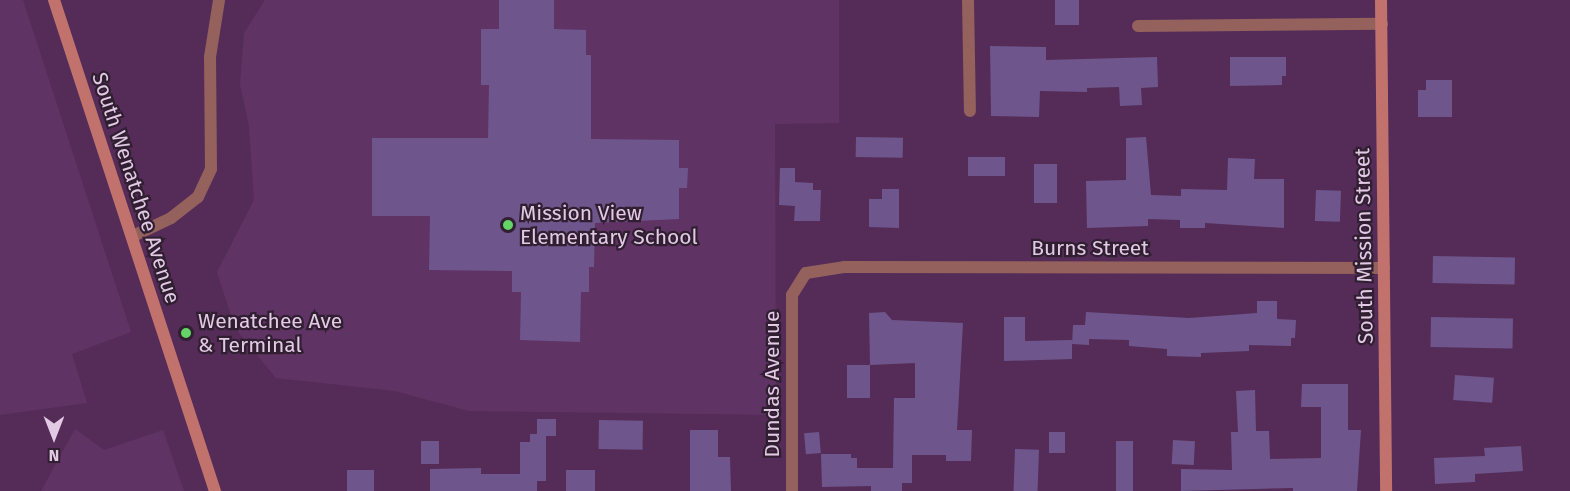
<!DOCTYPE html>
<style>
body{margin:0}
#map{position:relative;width:1570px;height:491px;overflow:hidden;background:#552c58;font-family:"Fira Sans",sans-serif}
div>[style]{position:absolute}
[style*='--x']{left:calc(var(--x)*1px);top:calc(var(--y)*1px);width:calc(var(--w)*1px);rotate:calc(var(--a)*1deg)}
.built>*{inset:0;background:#603365}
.building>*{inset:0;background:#6e568c;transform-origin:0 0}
.minor>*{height:12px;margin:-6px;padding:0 6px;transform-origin:6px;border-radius:6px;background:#94615d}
.tertiary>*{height:12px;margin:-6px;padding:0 6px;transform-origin:6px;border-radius:6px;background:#94615d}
.secondary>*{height:12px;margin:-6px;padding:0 6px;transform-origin:6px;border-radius:6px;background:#c2726d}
.dots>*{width:16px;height:16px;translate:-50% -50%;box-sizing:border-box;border:3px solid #301e31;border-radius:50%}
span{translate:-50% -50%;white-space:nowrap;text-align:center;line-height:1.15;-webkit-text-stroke:4.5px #301e31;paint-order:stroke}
.street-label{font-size:21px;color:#e2cae4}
.poi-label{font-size:21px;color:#e2cae4}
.left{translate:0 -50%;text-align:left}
.north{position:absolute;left:24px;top:407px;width:60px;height:60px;-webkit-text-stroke:4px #301e31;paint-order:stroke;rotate:180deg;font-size:16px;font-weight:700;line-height:24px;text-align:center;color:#e2cae4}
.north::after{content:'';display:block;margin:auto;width:21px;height:27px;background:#e2cae4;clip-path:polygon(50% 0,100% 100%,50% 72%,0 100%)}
</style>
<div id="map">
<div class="built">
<i style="clip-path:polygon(0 0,23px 0,131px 332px,72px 354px,87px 403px,0 415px)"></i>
<i style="clip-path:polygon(265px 0,839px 0,839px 123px,775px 124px,776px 415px,469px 411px,395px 391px,276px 378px,235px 328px,217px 272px,254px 200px,249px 126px,240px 84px,244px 33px)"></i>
<i style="clip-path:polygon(75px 429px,104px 450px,163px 430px,184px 491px,41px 491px)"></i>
</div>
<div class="building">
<i style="clip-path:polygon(499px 0,554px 0,554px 29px,586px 30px,586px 55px,591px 55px,591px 139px,679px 140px,679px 168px,688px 168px,687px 188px,679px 188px,679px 219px,595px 223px,594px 267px,589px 267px,589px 292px,581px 292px,580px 342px,520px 340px,521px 292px,512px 292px,512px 271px,429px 270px,430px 216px,372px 216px,372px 138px,488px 138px,489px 85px,481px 85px,481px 29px,499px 29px)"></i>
<i style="left:1055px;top:0;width:24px;height:25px"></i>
<i style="clip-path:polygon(990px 46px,1046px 47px,1046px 60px,1157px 57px,1158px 87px,1141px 88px,1142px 105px,1120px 106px,1119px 87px,1087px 88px,1087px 92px,1040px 91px,1039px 117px,991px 116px)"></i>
<i style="clip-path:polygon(1230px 57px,1286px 57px,1286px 76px,1282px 76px,1282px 85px,1230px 86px)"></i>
<i style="clip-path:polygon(1426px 80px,1452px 80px,1452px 117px,1418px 117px,1418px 90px,1426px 90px)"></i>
<i style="left:856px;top:137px;width:47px;height:20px;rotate:1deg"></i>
<i style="clip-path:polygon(1146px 137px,1151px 195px,1181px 196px,1181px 189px,1227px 190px,1228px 158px,1255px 159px,1254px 179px,1284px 179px,1284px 228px,1205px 223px,1205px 228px,1180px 228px,1180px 220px,1148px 219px,1148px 226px,1087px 228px,1086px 181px,1126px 180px,1126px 138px)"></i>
<i style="left:1005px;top:157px;width:19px;height:37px;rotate:90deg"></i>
<i style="left:1034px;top:164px;width:23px;height:39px"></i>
<i style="clip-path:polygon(780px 168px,795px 168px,795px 182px,813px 183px,813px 190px,821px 190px,820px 221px,794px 221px,795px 206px,779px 205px)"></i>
<i style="clip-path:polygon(882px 189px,899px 189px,899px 228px,869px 227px,869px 199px,882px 199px)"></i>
<i style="left:1316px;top:190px;width:25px;height:31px;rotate:2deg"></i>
<i style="left:1433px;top:256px;width:82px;height:27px;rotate:1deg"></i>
<i style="clip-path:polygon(1257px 301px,1277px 301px,1277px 319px,1296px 320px,1295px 338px,1291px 338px,1291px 346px,1249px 345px,1249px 351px,1201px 353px,1201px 357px,1167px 356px,1167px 349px,1129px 346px,1129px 340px,1089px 339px,1089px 345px,1072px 344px,1073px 325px,1085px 325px,1086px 312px,1189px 318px,1257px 313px)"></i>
<i style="clip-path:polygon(885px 312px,892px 320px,963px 323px,957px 430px,972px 430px,971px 461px,946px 461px,946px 455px,912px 455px,912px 483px,902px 483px,902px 491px,871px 491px,871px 486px,822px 487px,821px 454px,851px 454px,851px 458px,857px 458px,857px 468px,893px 468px,894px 398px,915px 398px,915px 363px,870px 365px,869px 313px)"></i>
<i style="clip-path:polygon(1004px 317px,1025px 317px,1025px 341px,1072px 340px,1072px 359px,1004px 361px)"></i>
<i style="left:1431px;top:317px;width:82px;height:30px;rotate:1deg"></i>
<i style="left:847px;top:365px;width:23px;height:33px"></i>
<i style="left:1455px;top:375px;width:39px;height:25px;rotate:4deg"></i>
<i style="clip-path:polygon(1302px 384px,1348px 384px,1348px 430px,1361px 430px,1357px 491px,1293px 491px,1293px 488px,1181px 491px,1181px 469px,1232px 470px,1231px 432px,1238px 432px,1236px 391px,1255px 390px,1256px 431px,1269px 431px,1270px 459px,1321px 458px,1321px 407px,1301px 407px)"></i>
<i style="clip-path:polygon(537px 419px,556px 419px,556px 436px,546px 436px,546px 481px,537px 481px,537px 491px,430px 491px,430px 469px,481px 468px,481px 474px,520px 474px,520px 442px,530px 442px,530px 434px,537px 434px)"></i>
<i style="left:599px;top:420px;width:44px;height:29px;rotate:1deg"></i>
<i style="clip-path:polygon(690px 430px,718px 430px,718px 457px,730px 457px,731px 491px,690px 491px)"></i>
<i style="left:819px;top:432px;width:21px;height:15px;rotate:85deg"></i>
<i style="left:1049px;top:432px;width:16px;height:21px"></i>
<i style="left:1173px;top:440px;width:22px;height:24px;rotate:3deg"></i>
<i style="left:439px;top:441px;width:23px;height:18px;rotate:90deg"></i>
<i style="left:1116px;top:441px;width:17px;height:50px"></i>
<i style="clip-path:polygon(1521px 446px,1523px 471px,1475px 474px,1475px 482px,1435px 484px,1434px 458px,1485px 456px,1484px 448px)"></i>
<i style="left:1015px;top:449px;width:24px;height:42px;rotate:2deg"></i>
<i style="left:347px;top:470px;width:27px;height:21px"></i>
<i style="left:595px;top:470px;width:21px;height:29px;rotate:90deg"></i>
</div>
<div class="minor">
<i style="--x:968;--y:0;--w:111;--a:89"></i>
<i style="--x:1138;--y:26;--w:244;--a:-0.5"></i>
<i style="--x:792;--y:491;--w:196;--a:-90"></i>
<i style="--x:792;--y:295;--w:26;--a:-58"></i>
<i style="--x:806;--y:273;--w:38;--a:-9"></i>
<i style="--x:844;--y:267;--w:540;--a:0.11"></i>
</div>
<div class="tertiary">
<i style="--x:133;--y:236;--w:42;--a:-25.3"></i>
<i style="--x:171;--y:218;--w:34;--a:-38"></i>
<i style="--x:198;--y:197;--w:31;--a:-65"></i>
<i style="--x:211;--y:169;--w:112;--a:-90.5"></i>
<i style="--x:210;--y:57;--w:58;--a:-81"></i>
</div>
<div class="secondary">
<i style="--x:54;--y:0;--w:517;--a:71.85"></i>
<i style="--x:1381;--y:0;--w:491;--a:89.4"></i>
</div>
<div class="dots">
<i style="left:508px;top:225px;background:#65d467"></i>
<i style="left:186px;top:333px;background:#65d467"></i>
</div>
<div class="street-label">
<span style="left:136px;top:188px;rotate:72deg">South Wenatchee Avenue</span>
<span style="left:1364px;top:246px;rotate:-91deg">South Mission Street</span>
<span style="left:1090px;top:248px">Burns Street</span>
<span style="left:772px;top:384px;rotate:-90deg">Dundas Avenue</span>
</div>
<div class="poi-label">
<span class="left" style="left:520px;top:225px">Mission View<br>Elementary School</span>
<span class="left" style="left:198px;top:333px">Wenatchee Ave<br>&amp; Terminal</span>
</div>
<div class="north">N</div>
</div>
